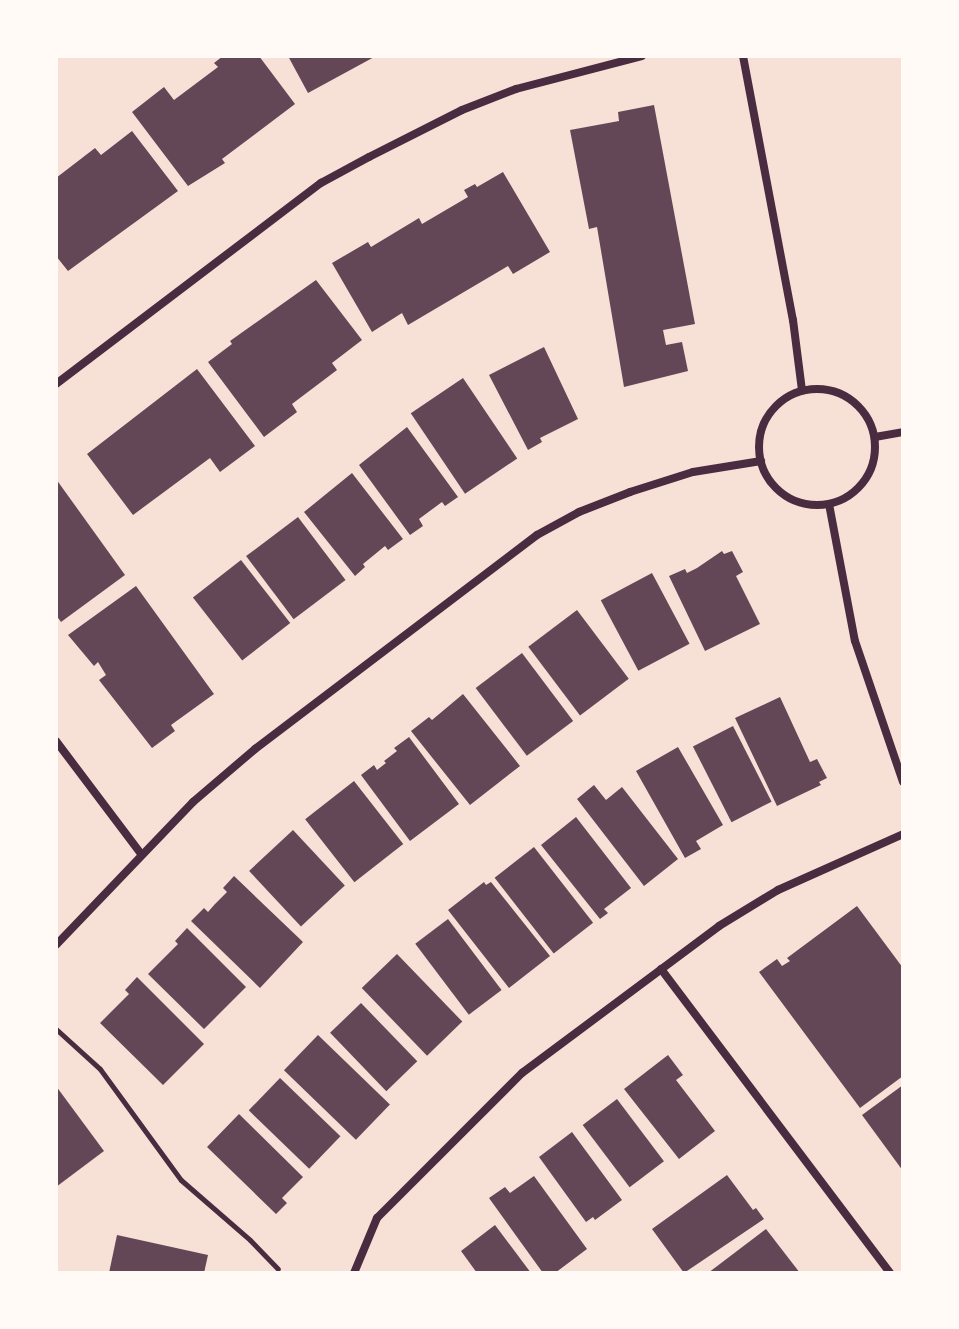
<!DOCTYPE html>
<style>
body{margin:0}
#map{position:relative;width:959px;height:1329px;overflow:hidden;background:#f7e1d7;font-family:"IBM Plex Sans",sans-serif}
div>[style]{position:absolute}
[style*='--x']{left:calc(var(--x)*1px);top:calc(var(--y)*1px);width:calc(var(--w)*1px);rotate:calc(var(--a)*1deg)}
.building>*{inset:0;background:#644757;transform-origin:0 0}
.path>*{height:5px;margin:-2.5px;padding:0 2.5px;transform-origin:2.5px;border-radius:2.5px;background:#4a2c40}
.minor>*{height:8px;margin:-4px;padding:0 4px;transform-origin:4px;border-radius:4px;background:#4a2c40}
.minor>.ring{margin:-4px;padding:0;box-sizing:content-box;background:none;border:8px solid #4a2c40;border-radius:50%}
span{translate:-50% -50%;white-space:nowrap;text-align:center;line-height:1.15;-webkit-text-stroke:7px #fffaf5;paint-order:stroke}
.frame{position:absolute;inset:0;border:58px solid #fffaf5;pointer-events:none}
</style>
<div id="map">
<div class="building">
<i style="clip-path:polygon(223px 56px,259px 56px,295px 104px,222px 159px,225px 163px,188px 186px,132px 112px,164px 87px,174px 100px,218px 67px,214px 63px)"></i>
<i style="clip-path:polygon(288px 56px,376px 56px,308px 93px)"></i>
<i style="clip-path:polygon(654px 105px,695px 324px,663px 330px,666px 345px,682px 342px,688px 371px,624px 387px,597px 227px,589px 229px,570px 130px,619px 121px,618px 112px)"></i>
<i style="clip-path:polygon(132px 131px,178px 191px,68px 271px,56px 256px,56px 178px,95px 148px,101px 155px)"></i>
<i style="clip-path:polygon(503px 172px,550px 252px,513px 274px,508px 266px,408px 325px,402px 313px,372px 332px,332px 263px,368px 242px,371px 247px,419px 218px,422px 224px,468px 197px,464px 190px,475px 184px,477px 187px)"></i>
<i style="clip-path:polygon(316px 280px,362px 340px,332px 363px,337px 370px,292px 404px,297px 412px,264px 437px,208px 362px,232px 344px,230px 341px)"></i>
<i style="clip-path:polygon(544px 347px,578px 419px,540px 438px,542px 442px,528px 450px,489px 375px)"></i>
<i style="clip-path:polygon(197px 369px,255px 446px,220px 472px,210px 458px,133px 515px,87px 454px)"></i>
<i style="left:463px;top:378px;width:97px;height:63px;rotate:56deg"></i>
<i style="clip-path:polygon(407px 427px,458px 497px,445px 506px,442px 502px,419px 519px,423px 526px,410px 535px,359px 465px)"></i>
<i style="clip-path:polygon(352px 473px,403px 539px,388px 550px,385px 546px,363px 564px,365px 567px,355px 576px,304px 512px)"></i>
<i style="clip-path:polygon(56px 479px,125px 575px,61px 622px,56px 615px)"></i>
<i style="left:298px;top:517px;width:79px;height:65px;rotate:53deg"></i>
<i style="clip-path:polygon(722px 551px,724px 554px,732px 551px,743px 572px,736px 576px,760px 624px,705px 651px,669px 576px,685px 569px,687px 573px,697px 568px)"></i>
<i style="left:241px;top:560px;width:80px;height:61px;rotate:52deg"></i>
<i style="left:652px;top:573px;width:80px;height:58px;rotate:62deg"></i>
<i style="clip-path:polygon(136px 586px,214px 694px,171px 725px,175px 731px,152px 748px,99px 680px,106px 675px,98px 662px,94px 666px,68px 635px)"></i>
<i style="left:577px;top:610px;width:86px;height:61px;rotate:53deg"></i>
<i style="left:522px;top:653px;width:85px;height:58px;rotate:53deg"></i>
<i style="clip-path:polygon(463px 694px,520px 766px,470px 805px,411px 731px,429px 717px,432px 720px)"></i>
<i style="clip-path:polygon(780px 697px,810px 762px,817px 759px,827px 778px,819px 782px,821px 785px,777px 806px,735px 718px)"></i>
<i style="left:733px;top:726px;width:85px;height:45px;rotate:63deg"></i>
<i style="clip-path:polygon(409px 737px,459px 804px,410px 841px,361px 775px,374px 765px,377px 770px,386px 763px,384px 761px,397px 751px,394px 748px)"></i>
<i style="clip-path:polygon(678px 747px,723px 825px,696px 841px,701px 849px,685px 858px,636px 771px)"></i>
<i style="left:354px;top:781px;width:80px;height:62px;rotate:52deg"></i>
<i style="clip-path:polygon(594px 785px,606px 800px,622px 787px,678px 859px,644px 886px,577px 799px)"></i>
<i style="clip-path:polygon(576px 817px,631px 888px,604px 909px,608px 913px,600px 919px,541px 845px)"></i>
<i style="left:293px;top:830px;width:76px;height:60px;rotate:47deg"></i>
<i style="left:534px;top:847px;width:96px;height:50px;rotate:52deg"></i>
<i style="clip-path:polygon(234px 876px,303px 942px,260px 988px,191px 921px,204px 908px,208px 912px,215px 904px,227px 892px,223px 888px)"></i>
<i style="clip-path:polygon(484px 882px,486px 885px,491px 882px,550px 956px,509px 988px,448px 910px)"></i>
<i style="clip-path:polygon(857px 906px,903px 968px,903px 1076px,860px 1108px,759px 972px,777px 959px,782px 966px,790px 961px,787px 958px)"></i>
<i style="left:448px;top:919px;width:89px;height:41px;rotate:53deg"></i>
<i style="clip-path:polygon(187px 928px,246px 987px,204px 1029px,148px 974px,178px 944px,175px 941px)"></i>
<i style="left:397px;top:954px;width:94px;height:49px;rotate:46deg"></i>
<i style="clip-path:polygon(137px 977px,204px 1044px,163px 1085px,100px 1023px,129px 994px,125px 990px)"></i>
<i style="left:361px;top:1003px;width:81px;height:43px;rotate:46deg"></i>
<i style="left:318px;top:1035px;width:100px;height:49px;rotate:44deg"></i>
<i style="clip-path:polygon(668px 1055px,683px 1075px,676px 1080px,715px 1131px,679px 1159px,624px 1089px)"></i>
<i style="left:280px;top:1078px;width:84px;height:45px;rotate:44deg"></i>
<i style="clip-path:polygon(903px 1085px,903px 1171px,862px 1115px)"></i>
<i style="clip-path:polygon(56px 1086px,104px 1151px,56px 1187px)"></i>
<i style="left:617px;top:1099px;width:78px;height:43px;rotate:53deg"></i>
<i style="clip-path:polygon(239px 1114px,303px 1177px,282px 1198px,287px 1203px,276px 1214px,207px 1147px)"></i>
<i style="clip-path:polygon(572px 1132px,622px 1200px,595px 1220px,593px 1217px,586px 1222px,539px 1157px)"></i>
<i style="clip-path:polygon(727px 1175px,753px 1210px,756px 1208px,764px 1219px,684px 1273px,652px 1229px)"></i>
<i style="clip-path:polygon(534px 1176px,587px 1249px,555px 1273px,543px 1273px,489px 1198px,505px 1187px,510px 1193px)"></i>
<i style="clip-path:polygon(495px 1225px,531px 1273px,477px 1273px,461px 1251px)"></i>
<i style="clip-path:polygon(766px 1229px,800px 1273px,708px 1273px)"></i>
<i style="clip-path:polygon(117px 1235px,208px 1255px,204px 1273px,109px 1273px)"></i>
</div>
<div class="path">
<i style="--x:56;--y:1029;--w:59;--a:42.3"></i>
<i style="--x:100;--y:1069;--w:137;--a:53.9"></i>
<i style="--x:181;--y:1180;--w:91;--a:41"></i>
<i style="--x:250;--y:1240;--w:40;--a:46"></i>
</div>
<div class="minor">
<i style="--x:743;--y:56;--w:269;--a:79.3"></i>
<i style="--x:793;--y:320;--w:71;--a:82.7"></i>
<i style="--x:56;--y:384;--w:333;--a:-37.2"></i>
<i style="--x:321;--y:183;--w:55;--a:-28.4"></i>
<i style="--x:369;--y:157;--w:104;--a:-26.8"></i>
<i style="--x:462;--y:110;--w:58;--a:-21.3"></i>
<i style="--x:516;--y:89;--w:130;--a:-14.7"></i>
<i class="ring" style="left:759px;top:389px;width:108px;height:108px"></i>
<i style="--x:875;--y:437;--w:28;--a:-10"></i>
<i style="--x:829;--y:504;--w:139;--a:79.3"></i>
<i style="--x:855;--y:641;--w:149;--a:71.2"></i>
<i style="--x:56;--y:741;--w:141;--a:53"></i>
<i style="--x:56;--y:945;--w:198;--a:-46.2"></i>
<i style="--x:193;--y:802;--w:82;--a:-40.5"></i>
<i style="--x:255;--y:749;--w:354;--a:-37.2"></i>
<i style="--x:537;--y:535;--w:48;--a:-28.7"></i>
<i style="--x:579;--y:512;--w:55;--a:-21.4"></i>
<i style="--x:630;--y:492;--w:66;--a:-17.6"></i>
<i style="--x:693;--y:472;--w:69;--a:-9.2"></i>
<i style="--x:661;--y:969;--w:381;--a:53"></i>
<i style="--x:354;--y:1273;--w:60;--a:-67.3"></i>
<i style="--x:377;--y:1218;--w:205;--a:-45"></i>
<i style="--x:522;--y:1073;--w:246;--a:-36.7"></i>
<i style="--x:719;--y:926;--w:69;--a:-31.4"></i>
<i style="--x:778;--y:890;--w:137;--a:-24.1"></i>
</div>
<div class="frame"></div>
</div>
